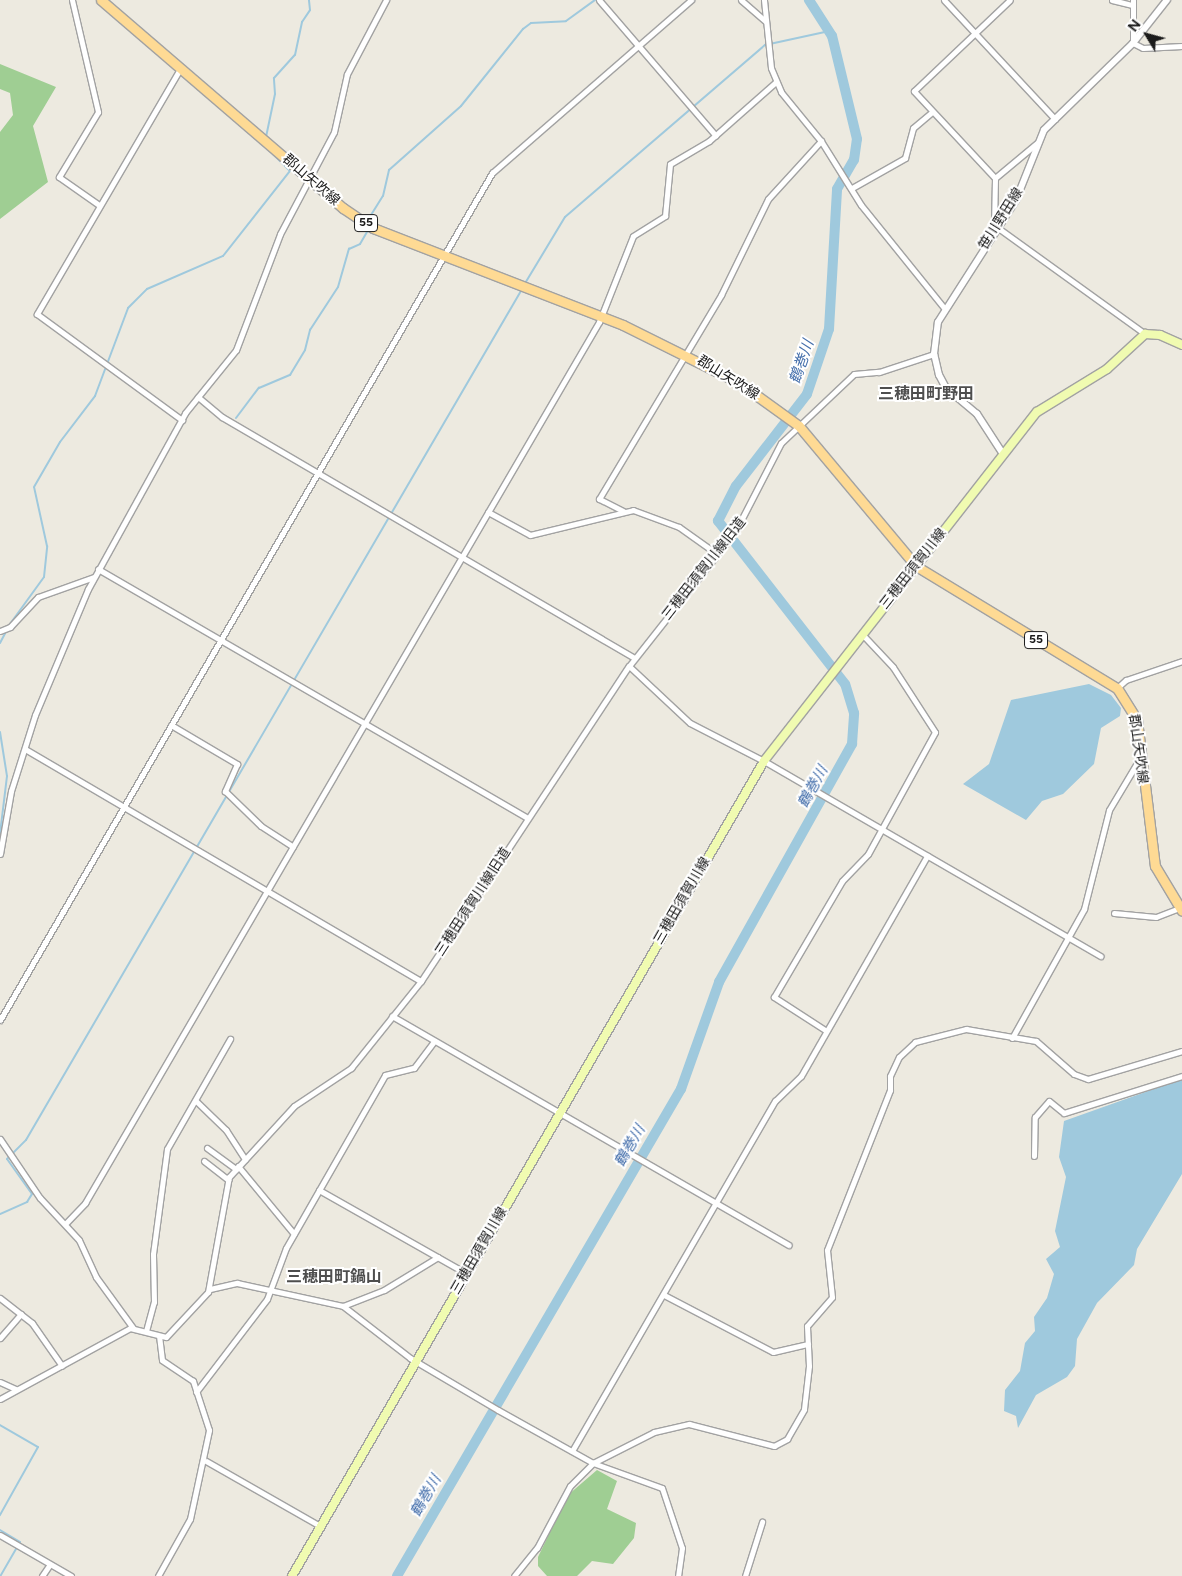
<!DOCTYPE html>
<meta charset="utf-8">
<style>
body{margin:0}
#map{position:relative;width:1182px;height:1576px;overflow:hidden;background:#edeae0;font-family:Figtree,"Noto Sans JP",sans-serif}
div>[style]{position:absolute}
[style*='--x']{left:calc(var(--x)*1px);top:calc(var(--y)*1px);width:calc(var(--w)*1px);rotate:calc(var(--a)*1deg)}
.forest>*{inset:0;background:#9fce93}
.water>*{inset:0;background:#9fc9dd}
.stream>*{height:2px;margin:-1px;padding:0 1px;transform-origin:1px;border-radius:1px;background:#9fc9dd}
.river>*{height:10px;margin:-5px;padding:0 5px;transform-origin:5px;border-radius:5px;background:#9fc9dd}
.roads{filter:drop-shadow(1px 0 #a2a2a2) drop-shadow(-1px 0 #a2a2a2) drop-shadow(0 1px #a2a2a2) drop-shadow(0 -1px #a2a2a2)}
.minor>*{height:5px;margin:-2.5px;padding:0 2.5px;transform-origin:2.5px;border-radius:2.5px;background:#fff}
.tertiary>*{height:6px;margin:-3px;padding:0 3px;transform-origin:3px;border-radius:3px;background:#fff}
.secondary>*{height:8px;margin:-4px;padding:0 4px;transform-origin:4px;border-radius:4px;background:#f0fbb1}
.primary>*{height:9px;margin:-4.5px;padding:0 4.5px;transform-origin:4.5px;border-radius:4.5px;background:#feda94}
span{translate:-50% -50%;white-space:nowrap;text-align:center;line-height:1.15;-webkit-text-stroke:4px #fff;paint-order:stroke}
.shield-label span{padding:1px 4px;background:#fff;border:1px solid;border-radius:4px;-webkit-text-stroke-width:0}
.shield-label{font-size:12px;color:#1b1b1b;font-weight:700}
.street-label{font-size:14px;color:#1b1b1b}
.water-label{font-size:15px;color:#4670ac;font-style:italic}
.quarter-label{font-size:16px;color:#4e4e4e;font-weight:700}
.north{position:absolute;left:1122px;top:10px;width:50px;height:50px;-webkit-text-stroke:4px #fff;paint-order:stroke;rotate:307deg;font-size:14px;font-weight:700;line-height:20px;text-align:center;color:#1b1b1b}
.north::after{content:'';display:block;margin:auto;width:18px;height:22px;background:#1b1b1b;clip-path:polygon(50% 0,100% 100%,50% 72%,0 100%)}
</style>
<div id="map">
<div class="forest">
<i style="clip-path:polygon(0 64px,56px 87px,33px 126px,48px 182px,0 219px,0 132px,13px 115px,10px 93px,0 89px)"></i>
<i style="clip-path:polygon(597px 1470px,617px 1481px,607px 1509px,636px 1523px,634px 1538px,613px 1564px,592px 1561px,577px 1576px,547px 1576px,538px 1566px,538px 1557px,568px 1495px)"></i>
</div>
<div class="water">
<i style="clip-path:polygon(1089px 684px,1111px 695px,1121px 708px,1120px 716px,1101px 728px,1094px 764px,1063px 794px,1042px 801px,1026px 820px,963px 784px,989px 764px,1011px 700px)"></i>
<i style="clip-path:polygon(1182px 1079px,1182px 1174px,1137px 1249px,1134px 1265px,1097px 1303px,1077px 1339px,1075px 1366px,1067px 1377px,1036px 1395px,1018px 1428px,1016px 1416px,1004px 1411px,1005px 1390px,1020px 1371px,1025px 1343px,1035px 1331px,1034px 1317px,1047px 1298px,1054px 1274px,1046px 1259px,1060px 1247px,1055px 1231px,1066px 1177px,1059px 1157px,1064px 1121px)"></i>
</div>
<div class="stream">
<i style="--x:266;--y:137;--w:44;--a:-78.2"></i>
<i style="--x:275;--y:94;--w:16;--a:-94"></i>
<i style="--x:274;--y:78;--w:31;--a:-48"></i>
<i style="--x:295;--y:55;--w:34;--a:-78"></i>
<i style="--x:302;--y:22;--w:14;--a:-56"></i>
<i style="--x:310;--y:10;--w:10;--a:-96"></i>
<i style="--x:372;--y:223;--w:8;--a:-97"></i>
<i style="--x:371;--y:215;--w:22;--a:-58"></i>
<i style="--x:383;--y:196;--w:27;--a:-77"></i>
<i style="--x:389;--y:170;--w:96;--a:-41.6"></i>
<i style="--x:461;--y:106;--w:99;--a:-51.2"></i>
<i style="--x:523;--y:29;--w:10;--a:-37"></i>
<i style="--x:531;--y:23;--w:35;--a:-3"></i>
<i style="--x:566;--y:21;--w:36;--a:-36"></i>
<i style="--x:524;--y:285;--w:79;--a:-58.9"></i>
<i style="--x:565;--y:217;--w:264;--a:-40.7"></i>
<i style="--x:765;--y:45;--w:66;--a:-12.3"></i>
<i style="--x:236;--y:418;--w:38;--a:-53"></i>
<i style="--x:259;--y:388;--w:34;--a:-23"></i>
<i style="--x:290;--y:375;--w:29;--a:-59"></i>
<i style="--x:305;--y:350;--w:21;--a:-76"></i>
<i style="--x:310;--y:330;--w:51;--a:-56.9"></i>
<i style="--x:338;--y:287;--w:40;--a:-74"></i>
<i style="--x:349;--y:249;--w:12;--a:-24"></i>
<i style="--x:360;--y:244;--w:16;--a:-60"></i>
<i style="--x:10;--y:624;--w:58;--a:-54.1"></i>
<i style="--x:44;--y:577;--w:31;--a:-84"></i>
<i style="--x:47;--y:546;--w:60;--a:-102.4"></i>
<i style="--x:34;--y:487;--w:52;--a:-60"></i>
<i style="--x:60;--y:442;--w:58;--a:-52.7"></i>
<i style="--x:95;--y:396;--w:94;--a:-69.4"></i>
<i style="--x:128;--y:308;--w:27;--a:-45"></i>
<i style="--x:147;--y:289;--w:83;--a:-23.5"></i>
<i style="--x:223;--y:256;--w:108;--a:-51.8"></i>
<i style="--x:290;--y:171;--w:28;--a:-135"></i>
<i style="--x:0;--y:643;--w:15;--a:-62"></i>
<i style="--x:0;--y:732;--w:45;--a:81"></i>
<i style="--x:7;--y:776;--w:58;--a:96.9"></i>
<i style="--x:0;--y:1214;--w:30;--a:-24"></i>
<i style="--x:27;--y:1202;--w:9;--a:-58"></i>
<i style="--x:32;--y:1194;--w:43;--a:-125.5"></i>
<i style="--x:7;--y:1159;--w:27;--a:-45"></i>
<i style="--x:26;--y:1140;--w:985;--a:-59.76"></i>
<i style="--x:0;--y:1425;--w:44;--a:30.1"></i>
<i style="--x:38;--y:1447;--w:78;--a:119.2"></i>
<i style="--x:0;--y:1530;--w:23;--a:31"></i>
<i style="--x:20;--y:1542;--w:39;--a:120"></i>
</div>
<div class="river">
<i style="--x:397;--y:1576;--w:564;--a:-59.75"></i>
<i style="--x:681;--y:1089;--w:114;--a:-70.4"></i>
<i style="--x:719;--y:982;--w:273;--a:-60.8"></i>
<i style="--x:852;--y:744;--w:31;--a:-86"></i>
<i style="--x:854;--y:713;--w:30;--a:-107"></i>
<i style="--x:845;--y:684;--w:207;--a:-127.9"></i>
<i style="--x:718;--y:521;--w:39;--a:-63"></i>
<i style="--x:736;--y:486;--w:116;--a:-52.3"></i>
<i style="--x:807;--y:394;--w:69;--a:-71.3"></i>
<i style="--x:829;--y:329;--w:140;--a:-86.7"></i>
<i style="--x:837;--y:189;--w:34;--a:-60"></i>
<i style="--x:854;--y:160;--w:21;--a:-82"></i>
<i style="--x:857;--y:139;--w:106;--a:-103.6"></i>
<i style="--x:832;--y:36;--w:43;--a:-122.6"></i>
</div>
<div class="roads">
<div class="minor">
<i style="--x:72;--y:0;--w:115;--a:76.9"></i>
<i style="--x:98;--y:112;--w:76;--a:121"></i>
<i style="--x:59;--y:177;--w:49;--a:35"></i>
<i style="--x:599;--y:0;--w:179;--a:49.3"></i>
<i style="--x:741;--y:0;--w:33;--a:41"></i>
<i style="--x:764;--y:0;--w:68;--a:84.1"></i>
<i style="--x:771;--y:68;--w:26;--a:67"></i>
<i style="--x:781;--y:92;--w:63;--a:50.8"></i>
<i style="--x:821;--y:141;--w:75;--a:58"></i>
<i style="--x:861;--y:205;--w:132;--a:51.1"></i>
<i style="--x:944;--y:0;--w:163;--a:47"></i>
<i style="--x:1112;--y:0;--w:21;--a:14"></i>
<i style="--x:1133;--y:0;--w:43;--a:90"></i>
<i style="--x:1133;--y:43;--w:11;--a:27"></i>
<i style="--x:1143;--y:48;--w:39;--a:-3"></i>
<i style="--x:180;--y:69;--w:284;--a:120.3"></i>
<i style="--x:37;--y:314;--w:180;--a:36.2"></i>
<i style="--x:1037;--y:143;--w:55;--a:140.2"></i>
<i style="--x:995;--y:178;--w:47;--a:91.2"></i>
<i style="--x:994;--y:225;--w:186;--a:35.8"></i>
<i style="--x:995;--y:178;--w:119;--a:-133"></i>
<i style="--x:914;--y:91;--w:132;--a:-43.5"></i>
<i style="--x:852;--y:188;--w:61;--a:-29.5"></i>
<i style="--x:905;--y:158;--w:31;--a:-75"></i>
<i style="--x:913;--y:128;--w:25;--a:-40"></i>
<i style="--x:198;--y:397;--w:31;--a:40"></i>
<i style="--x:222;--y:417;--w:478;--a:30.3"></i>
<i style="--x:623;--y:511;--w:27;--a:-153"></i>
<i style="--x:599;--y:499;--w:238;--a:-59.1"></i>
<i style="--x:721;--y:295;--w:107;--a:-63.9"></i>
<i style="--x:768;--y:199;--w:79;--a:-47.6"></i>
<i style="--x:488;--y:512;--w:48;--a:28.7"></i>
<i style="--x:530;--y:535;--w:106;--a:-13.6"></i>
<i style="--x:633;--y:510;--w:49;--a:20.3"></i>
<i style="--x:679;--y:527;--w:47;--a:35.4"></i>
<i style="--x:98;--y:569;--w:496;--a:30.1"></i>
<i style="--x:0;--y:631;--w:11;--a:-22"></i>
<i style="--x:10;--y:627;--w:41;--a:-47"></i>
<i style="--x:38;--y:597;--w:59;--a:-19.7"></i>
<i style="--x:629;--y:666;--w:83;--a:43.1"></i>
<i style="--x:690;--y:723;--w:83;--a:27.2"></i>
<i style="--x:764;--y:761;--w:389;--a:30.1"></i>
<i style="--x:1117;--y:688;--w:12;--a:-42"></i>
<i style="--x:1126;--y:680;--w:59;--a:-18.7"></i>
<i style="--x:171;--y:725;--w:77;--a:30.6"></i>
<i style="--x:237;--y:764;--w:30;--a:114"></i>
<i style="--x:225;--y:791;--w:50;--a:44.2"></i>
<i style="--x:261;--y:826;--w:38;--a:33"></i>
<i style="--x:25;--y:749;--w:459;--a:30.4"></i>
<i style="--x:0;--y:854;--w:64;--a:-80.1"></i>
<i style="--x:11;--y:791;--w:80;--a:-72.5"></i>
<i style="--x:35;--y:715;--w:137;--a:-67.2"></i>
<i style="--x:88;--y:589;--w:201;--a:-61.1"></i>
<i style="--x:185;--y:413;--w:81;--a:-51"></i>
<i style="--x:236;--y:350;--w:124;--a:-69.2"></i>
<i style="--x:280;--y:234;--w:115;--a:-62.1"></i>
<i style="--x:334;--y:132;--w:59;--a:-77.4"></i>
<i style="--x:347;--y:74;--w:84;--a:-62.2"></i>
<i style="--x:1114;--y:913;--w:42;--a:5.4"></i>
<i style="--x:1156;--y:917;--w:25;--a:-21"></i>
<i style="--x:392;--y:1016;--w:458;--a:30"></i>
<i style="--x:0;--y:1020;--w:980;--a:-59.85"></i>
<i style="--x:492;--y:173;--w:264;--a:-41"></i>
<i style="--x:825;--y:1030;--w:61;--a:-147.1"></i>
<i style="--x:774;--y:997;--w:134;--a:-59.6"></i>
<i style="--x:842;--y:881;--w:37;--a:-46"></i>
<i style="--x:868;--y:854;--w:139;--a:-61.2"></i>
<i style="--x:935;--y:732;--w:77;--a:-122.9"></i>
<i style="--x:893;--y:667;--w:45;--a:-133.2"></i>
<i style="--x:1012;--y:1038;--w:148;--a:-60.8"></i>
<i style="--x:1084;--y:909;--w:102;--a:-75.8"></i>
<i style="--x:1109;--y:810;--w:61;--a:-59.2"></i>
<i style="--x:196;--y:1101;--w:42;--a:44"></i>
<i style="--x:226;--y:1130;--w:35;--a:57"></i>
<i style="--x:0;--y:1139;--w:71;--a:55.9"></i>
<i style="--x:40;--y:1198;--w:57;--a:47.1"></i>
<i style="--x:79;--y:1240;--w:41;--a:65.3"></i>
<i style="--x:96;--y:1277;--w:63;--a:54"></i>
<i style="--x:207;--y:1148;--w:36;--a:36"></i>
<i style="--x:1034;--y:1156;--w:39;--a:-89"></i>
<i style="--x:1035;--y:1117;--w:21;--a:-49"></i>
<i style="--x:1049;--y:1101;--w:19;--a:39"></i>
<i style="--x:1064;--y:1113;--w:124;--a:-17.4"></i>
<i style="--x:204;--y:1161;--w:31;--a:38"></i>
<i style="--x:238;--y:1166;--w:88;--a:50.5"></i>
<i style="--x:319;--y:1190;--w:169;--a:29.5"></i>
<i style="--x:66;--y:1223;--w:28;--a:-46"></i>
<i style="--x:85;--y:1203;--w:1020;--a:-59.74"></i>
<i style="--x:599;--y:322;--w:92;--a:-68.4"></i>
<i style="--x:633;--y:236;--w:38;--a:-32"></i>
<i style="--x:665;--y:216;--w:52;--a:-84.5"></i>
<i style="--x:670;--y:164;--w:45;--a:-30.5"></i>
<i style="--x:709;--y:141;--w:89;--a:-41.4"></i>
<i style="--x:210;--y:1289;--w:28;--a:-13"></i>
<i style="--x:237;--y:1283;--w:108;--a:12.2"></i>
<i style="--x:343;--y:1306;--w:85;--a:37.8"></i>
<i style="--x:410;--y:1358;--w:102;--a:30.6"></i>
<i style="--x:498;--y:1410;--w:109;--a:29.2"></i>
<i style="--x:593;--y:1463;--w:73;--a:19.9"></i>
<i style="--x:662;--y:1488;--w:63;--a:71.6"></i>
<i style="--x:682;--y:1548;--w:28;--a:98"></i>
<i style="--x:664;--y:1295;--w:123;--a:27.6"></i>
<i style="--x:773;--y:1352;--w:36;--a:-13"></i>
<i style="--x:0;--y:1298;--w:41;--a:38"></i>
<i style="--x:32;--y:1323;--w:52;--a:55.1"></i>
<i style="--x:343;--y:1306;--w:44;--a:-21.3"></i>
<i style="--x:384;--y:1290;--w:63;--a:-31.4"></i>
<i style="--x:146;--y:1331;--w:30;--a:-75"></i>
<i style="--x:154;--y:1302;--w:48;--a:-91.2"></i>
<i style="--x:153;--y:1254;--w:106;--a:-82.4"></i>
<i style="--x:167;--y:1149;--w:127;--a:-60.2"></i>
<i style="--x:0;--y:1338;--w:32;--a:-49"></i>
<i style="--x:0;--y:1382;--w:17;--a:24"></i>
<i style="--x:196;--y:1392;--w:117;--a:-52.6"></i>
<i style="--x:267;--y:1299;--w:54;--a:-69.6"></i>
<i style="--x:286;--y:1248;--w:199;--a:-60.2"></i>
<i style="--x:385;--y:1075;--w:30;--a:-14"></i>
<i style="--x:414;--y:1068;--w:34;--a:-53"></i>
<i style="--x:0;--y:1399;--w:148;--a:-28.6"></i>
<i style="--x:130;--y:1328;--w:37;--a:14"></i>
<i style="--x:166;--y:1337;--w:62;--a:-47"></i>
<i style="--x:208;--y:1292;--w:117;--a:-79.7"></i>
<i style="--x:229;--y:1177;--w:96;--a:-47.5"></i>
<i style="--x:294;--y:1106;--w:69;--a:-33.7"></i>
<i style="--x:351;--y:1068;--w:112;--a:-51.2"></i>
<i style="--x:421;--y:981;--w:377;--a:-56.6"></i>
<i style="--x:629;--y:666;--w:171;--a:-51.7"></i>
<i style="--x:735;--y:532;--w:100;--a:-62.7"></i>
<i style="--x:781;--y:443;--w:100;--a:-43.4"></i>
<i style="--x:854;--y:374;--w:25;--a:-5"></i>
<i style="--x:879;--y:372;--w:58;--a:-18.1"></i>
<i style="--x:572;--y:1451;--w:405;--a:-59.9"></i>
<i style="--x:775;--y:1101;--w:36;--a:-44"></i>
<i style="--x:801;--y:1076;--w:254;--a:-60.2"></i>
<i style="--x:206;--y:1461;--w:131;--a:29.7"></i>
<i style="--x:0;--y:1535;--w:82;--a:30"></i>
<i style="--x:42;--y:1576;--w:14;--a:-56"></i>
<i style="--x:158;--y:1576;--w:65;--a:-60.7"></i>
<i style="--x:190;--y:1519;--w:91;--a:-77.9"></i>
<i style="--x:209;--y:1430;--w:52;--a:-108.1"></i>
<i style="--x:193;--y:1381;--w:37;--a:-146"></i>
<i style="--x:162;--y:1360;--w:23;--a:-97"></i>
<i style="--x:514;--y:1576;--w:36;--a:-51"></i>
<i style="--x:537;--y:1548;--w:70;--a:-62"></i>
<i style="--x:570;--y:1486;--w:33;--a:-45"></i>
<i style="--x:593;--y:1463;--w:68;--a:-26.9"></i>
<i style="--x:654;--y:1432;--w:36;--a:-13"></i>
<i style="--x:689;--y:1424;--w:88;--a:14.5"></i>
<i style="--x:774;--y:1446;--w:15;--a:-28"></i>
<i style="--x:787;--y:1439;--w:34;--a:-60"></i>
<i style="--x:804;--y:1409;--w:43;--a:-83.4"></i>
<i style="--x:809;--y:1366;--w:40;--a:-92.9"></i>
<i style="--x:807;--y:1326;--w:38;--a:-49"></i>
<i style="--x:832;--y:1297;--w:47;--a:-96.1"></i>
<i style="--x:827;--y:1250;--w:172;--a:-68.5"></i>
<i style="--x:890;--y:1090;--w:14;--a:-90"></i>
<i style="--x:890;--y:1076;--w:21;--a:-65"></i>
<i style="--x:899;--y:1057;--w:22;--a:-43"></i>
<i style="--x:915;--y:1042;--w:53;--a:-14.3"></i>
<i style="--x:966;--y:1029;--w:71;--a:9.7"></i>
<i style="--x:1036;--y:1041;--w:50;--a:41"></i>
<i style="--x:1074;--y:1074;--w:15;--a:20"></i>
<i style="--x:1088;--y:1079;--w:98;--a:-16.6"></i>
<i style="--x:745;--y:1576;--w:57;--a:-72.5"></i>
</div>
<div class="tertiary">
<i style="--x:1003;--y:454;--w:48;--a:-123"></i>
<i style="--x:977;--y:414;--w:40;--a:-140"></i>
<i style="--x:946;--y:388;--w:15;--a:-118"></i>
<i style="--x:939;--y:375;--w:22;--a:-103"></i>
<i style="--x:934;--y:354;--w:32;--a:-83"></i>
<i style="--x:938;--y:322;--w:145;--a:-57.4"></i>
<i style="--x:1016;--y:200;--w:75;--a:-68.2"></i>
<i style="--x:1044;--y:130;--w:124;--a:-44.3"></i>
<i style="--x:1133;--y:43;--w:55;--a:-51.7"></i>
</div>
<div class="secondary">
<i style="--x:292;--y:1576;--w:942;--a:-59.92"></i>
<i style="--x:764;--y:761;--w:443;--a:-52"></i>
<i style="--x:1037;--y:412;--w:82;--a:-31.6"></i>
<i style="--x:1107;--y:369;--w:52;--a:-42.6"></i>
<i style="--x:1145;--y:334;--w:15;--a:4"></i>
<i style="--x:1160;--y:335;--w:24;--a:24"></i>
</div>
<div class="primary">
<i style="--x:101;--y:0;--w:319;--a:40.7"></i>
<i style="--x:343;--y:208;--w:36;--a:34"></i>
<i style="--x:373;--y:228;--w:268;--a:21.2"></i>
<i style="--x:623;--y:325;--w:128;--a:26.4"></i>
<i style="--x:738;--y:382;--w:75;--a:35.8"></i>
<i style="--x:799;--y:426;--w:182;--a:50.1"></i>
<i style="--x:916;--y:566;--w:235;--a:31.3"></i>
<i style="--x:1117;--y:688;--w:38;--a:58"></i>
<i style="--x:1137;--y:720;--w:147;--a:83"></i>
<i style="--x:1155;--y:866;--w:52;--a:59"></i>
</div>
</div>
<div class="shield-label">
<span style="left:366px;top:223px">55</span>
<span style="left:1036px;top:640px">55</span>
</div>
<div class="street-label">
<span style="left:311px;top:180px;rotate:41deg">郡山矢吹線</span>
<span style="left:1001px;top:219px;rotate:-58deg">笹川野田線</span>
<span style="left:728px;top:378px;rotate:32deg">郡山矢吹線</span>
<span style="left:704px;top:569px;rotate:-52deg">三穂田須賀川線旧道</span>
<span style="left:913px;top:569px;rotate:-52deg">三穂田須賀川線</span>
<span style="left:1138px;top:749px;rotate:82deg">郡山矢吹線</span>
<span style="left:682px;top:901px;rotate:-60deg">三穂田須賀川線</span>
<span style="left:473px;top:902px;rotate:-57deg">三穂田須賀川線旧道</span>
<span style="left:479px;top:1251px;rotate:-60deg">三穂田須賀川線</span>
</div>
<div class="water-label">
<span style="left:802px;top:362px;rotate:-71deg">鶴巻川</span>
<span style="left:813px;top:787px;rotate:-61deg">鶴巻川</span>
<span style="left:630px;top:1146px;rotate:-60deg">鶴巻川</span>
<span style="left:426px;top:1496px;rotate:-60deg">鶴巻川</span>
</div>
<div class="quarter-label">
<span style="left:926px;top:394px">三穂田町野田</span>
<span style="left:334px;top:1277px">三穂田町鍋山</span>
</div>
<div class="north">N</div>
</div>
